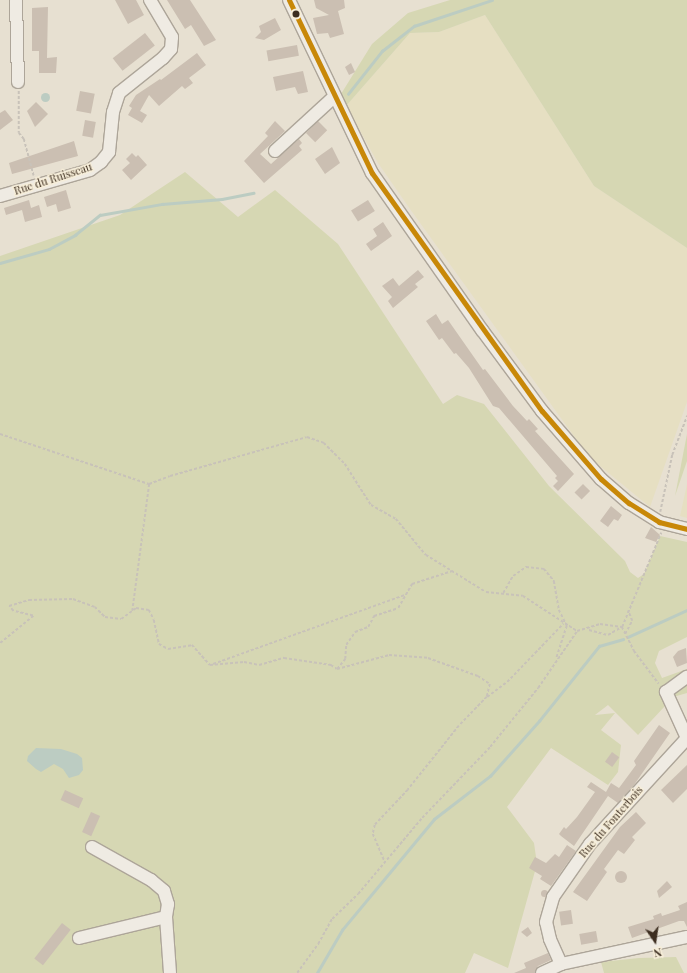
<!DOCTYPE html>
<style>
body{margin:0}
#map{position:relative;width:687px;height:973px;overflow:hidden;background:#e7e0d1;font-family:"Playfair Display",serif}
div>[style]{position:absolute}
[style*='--x']{left:calc(var(--x)*1px);top:calc(var(--y)*1px);width:calc(var(--w)*1px);rotate:calc(var(--a)*1deg)}
.farmland>*{inset:0;background:#e6dfc2}
.green>*{inset:0;background:#d6d7b3}
.water>*{inset:0;background:#bcccc2}
.round{border-radius:50%}
.stream>*{height:2.5px;margin:-1.25px;padding:0 1.25px;transform-origin:1.25px;border-radius:1.25px;background:#bcccc2}
.building>*{inset:0;background:#cbbfb2;transform-origin:0 0}
.path>*{height:1.5px;margin-top:-0.75px;transform-origin:0;background:repeating-linear-gradient(90deg,#c8c2b9 0 3px,transparent 0 5px)}
.roads{filter:drop-shadow(1px 0 #ada599) drop-shadow(-1px 0 #ada599) drop-shadow(0 1px #ada599) drop-shadow(0 -1px #ada599)}
.minor>*{height:12px;margin:-6px;padding:0 6px;transform-origin:6px;border-radius:6px;background:#efebe3}
.bus-1>*{height:5px;margin:-2.5px;padding:0 2.5px;transform-origin:2.5px;border-radius:2.5px;background:#c88808}
.dots>*{width:11px;height:11px;translate:-50% -50%;box-sizing:border-box;border:2px solid #f7eed8;border-radius:50%}
span{translate:-50% -50%;white-space:nowrap;text-align:center;line-height:1.15;-webkit-text-stroke:3px #f7eed8;paint-order:stroke}
.street-label{font-size:11px;color:#3d2e20}
.north{position:absolute;left:635px;top:921px;width:40px;height:40px;-webkit-text-stroke:3px #f7eed8;paint-order:stroke;rotate:167deg;font-size:11px;font-weight:700;line-height:16px;text-align:center;color:#3d2e20}
.north::after{content:'';display:block;margin:auto;width:14px;height:18px;background:#3d2e20;clip-path:polygon(50% 0,100% 100%,50% 72%,0 100%)}
</style>
<div id="map">
<div class="farmland">
<i style="clip-path:polygon(485px 15px,594px 186px,687px 248px,687px 402px,650px 507px,589px 457px,410px 209px,378px 163px,346px 106px,410px 33px,439px 32px)"></i>
<i style="clip-path:polygon(687px 484px,687px 518px,680px 516px)"></i>
</div>
<div class="green">
<i style="clip-path:polygon(450px 0,687px 0,687px 248px,594px 186px,485px 15px,439px 32px,410px 33px,346px 106px,341px 94px,372px 44px,408px 13px)"></i>
<i style="clip-path:polygon(185px 172px,238px 217px,275px 190px,338px 244px,443px 404px,457px 395px,484px 404px,549px 486px,625px 561px,630px 572px,638px 578px,644px 574px,660px 536px,687px 542px,687px 637px,659px 651px,655px 663px,662px 678px,687px 669px,687px 693px,673px 697px,673px 716px,665px 706px,638px 735px,608px 705px,595px 715px,615px 713px,601px 730px,621px 745px,618px 772px,608px 785px,551px 748px,507px 807px,534px 843px,537px 864px,508px 968px,474px 953px,465px 973px,0 973px,0 256px,120px 215px)"></i>
<i style="clip-path:polygon(687px 434px,687px 461px,675px 496px)"></i>
<i style="clip-path:polygon(676px 957px,684px 973px,604px 973px,601px 962px,639px 958px)"></i>
</div>
<div class="water">
<i class="round" style="left:40.5px;top:92.5px;width:9px;height:9px"></i>
<i style="clip-path:polygon(36px 748px,61px 749px,77px 754px,82px 758px,83px 770px,79px 775px,69px 778px,63px 769px,54px 764px,41px 772px,36px 769px,27px 761px,28px 756px)"></i>
</div>
<div class="stream">
<i style="--x:348;--y:94;--w:55;--a:-51.7"></i>
<i style="--x:382;--y:51;--w:41;--a:-38"></i>
<i style="--x:414;--y:26;--w:82;--a:-18.4"></i>
<i style="--x:0;--y:263;--w:51;--a:-15.9"></i>
<i style="--x:49;--y:249;--w:30;--a:-28"></i>
<i style="--x:75;--y:235;--w:32;--a:-39"></i>
<i style="--x:100;--y:215;--w:63;--a:-10.1"></i>
<i style="--x:162;--y:204;--w:60;--a:-4.8"></i>
<i style="--x:222;--y:199;--w:32;--a:-11"></i>
<i style="--x:628;--y:637;--w:65;--a:-24.6"></i>
<i style="--x:317;--y:973;--w:50;--a:-59.8"></i>
<i style="--x:342;--y:930;--w:144;--a:-50.3"></i>
<i style="--x:434;--y:819;--w:71;--a:-37.5"></i>
<i style="--x:490;--y:776;--w:74;--a:-48.3"></i>
<i style="--x:539;--y:721;--w:96;--a:-51.3"></i>
<i style="--x:599;--y:646;--w:25;--a:-16"></i>
</div>
<div class="building">
<i style="clip-path:polygon(115px 0,136px 0,144px 15px,128px 24px)"></i>
<i style="clip-path:polygon(167px 0,190px 0,216px 40px,204px 46px,191px 25px,185px 29px)"></i>
<i style="clip-path:polygon(314px 0,344px 0,345px 8px,338px 11px,344px 34px,330px 38px,328px 33px,317px 34px,313px 18px,329px 15px,316px 8px)"></i>
<i style="clip-path:polygon(48px 7px,47px 58px,57px 57px,56px 73px,39px 73px,39px 51px,32px 51px,32px 8px)"></i>
<i style="clip-path:polygon(275px 18px,281px 30px,264px 40px,255px 38px,261px 32px,259px 26px)"></i>
<i style="left:145px;top:33px;width:16px;height:41px;rotate:52deg"></i>
<i style="left:297px;top:45px;width:11px;height:31px;rotate:80deg"></i>
<i style="clip-path:polygon(197px 53px,206px 65px,189px 78px,193px 83px,185px 89px,182px 86px,159px 106px,149px 95px,140px 111px,147px 115px,142px 123px,128px 115px,132px 108px,129px 106px,136px 95px,160px 79px,161px 80px)"></i>
<i style="clip-path:polygon(351px 63px,355px 72px,349px 75px,345px 67px)"></i>
<i style="clip-path:polygon(303px 71px,308px 92px,298px 94px,295px 87px,276px 91px,273px 77px)"></i>
<i style="left:80px;top:91px;width:15px;height:20px;rotate:11deg"></i>
<i style="clip-path:polygon(36px 102px,48px 114px,35px 127px,27px 111px)"></i>
<i style="clip-path:polygon(5px 110px,13px 120px,0 130px,0 113px)"></i>
<i style="left:85px;top:120px;width:11px;height:16px;rotate:10deg"></i>
<i style="clip-path:polygon(275px 121px,285px 131px,260px 154px,271px 164px,299px 139px,302px 143px,299px 146px,302px 150px,264px 183px,244px 161px,268px 136px,265px 133px)"></i>
<i style="left:318px;top:121px;width:13px;height:17px;rotate:45deg"></i>
<i style="clip-path:polygon(74px 141px,78px 156px,12px 174px,9px 163px)"></i>
<i style="clip-path:polygon(332px 147px,340px 163px,325px 174px,315px 159px)"></i>
<i style="clip-path:polygon(132px 153px,136px 157px,138px 155px,147px 165px,131px 180px,122px 170px,130px 163px,126px 159px)"></i>
<i style="clip-path:polygon(66px 190px,71px 208px,58px 212px,56px 204px,47px 207px,44px 197px)"></i>
<i style="clip-path:polygon(29px 200px,31px 208px,39px 205px,42px 217px,25px 222px,22px 210px,6px 215px,4px 208px)"></i>
<i style="left:368px;top:200px;width:13px;height:20px;rotate:58deg"></i>
<i style="clip-path:polygon(383px 222px,392px 236px,371px 251px,366px 244px,377px 236px,373px 229px)"></i>
<i style="clip-path:polygon(418px 270px,424px 277px,415px 284px,418px 287px,393px 308px,388px 301px,392px 297px,382px 286px,393px 278px,399px 286px)"></i>
<i style="clip-path:polygon(436px 314px,442px 324px,448px 320px,483px 370px,485px 369px,513px 406px,527px 421px,529px 419px,538px 429px,535px 431px,574px 474px,558px 491px,553px 486px,558px 481px,555px 478px,557px 476px,499px 408px,493px 406px,469px 368px,456px 353px,454px 354px,442px 338px,439px 340px,426px 321px)"></i>
<i style="left:583px;top:484px;width:10px;height:12px;rotate:45deg"></i>
<i style="clip-path:polygon(611px 506px,622px 515px,618px 521px,614px 519px,608px 527px,600px 521px)"></i>
<i style="clip-path:polygon(651px 527px,660px 535px,656px 542px,645px 538px)"></i>
<i style="clip-path:polygon(686px 648px,687px 663px,677px 667px,673px 657px,678px 651px)"></i>
<i style="clip-path:polygon(659px 725px,670px 733px,634px 785px,618px 803px,608px 796px,574px 846px,561px 836px,559px 834px,564px 827px,566px 829px,577px 817px,595px 792px,587px 787px,591px 782px,606px 792px,611px 783px,619px 788px,636px 765px,634px 761px)"></i>
<i style="left:612px;top:752px;width:9px;height:12px;rotate:36deg"></i>
<i style="clip-path:polygon(687px 765px,687px 789px,673px 803px,661px 790px)"></i>
<i style="left:65px;top:790px;width:20px;height:11px;rotate:24deg"></i>
<i style="left:91px;top:812px;width:10px;height:22px;rotate:24deg"></i>
<i style="clip-path:polygon(636px 812px,646px 823px,632px 837px,635px 840px,624px 854px,618px 850px,604px 869px,607px 872px,587px 901px,573px 892px,620px 827px)"></i>
<i style="clip-path:polygon(567px 845px,576px 851px,551px 886px,540px 879px,542px 876px,529px 868px,535px 857px,546px 863px,555px 854px,559px 857px)"></i>
<i class="round" style="left:615px;top:871px;width:12px;height:12px"></i>
<i style="clip-path:polygon(667px 881px,672px 887px,659px 898px,657px 891px)"></i>
<i class="round" style="left:540.5px;top:889.5px;width:7px;height:7px"></i>
<i style="clip-path:polygon(687px 902px,687px 927px,684px 921px,679px 921px,632px 938px,628px 927px,654px 919px,653px 916px,661px 913px,662px 916px,680px 910px,678px 906px)"></i>
<i style="left:571px;top:910px;width:14px;height:12px;rotate:82deg"></i>
<i style="left:62px;top:923px;width:11px;height:45px;rotate:38deg"></i>
<i style="clip-path:polygon(528px 927px,532px 933px,527px 937px,521px 932px)"></i>
<i style="left:596px;top:931px;width:11px;height:17px;rotate:80deg"></i>
<i style="clip-path:polygon(548px 953px,551px 960px,538px 966px,535px 973px,514px 973px,526px 968px,524px 963px)"></i>
</div>
<div class="path">
<i style="--x:19;--y:91;--w:42;--a:90"></i>
<i style="--x:19;--y:133;--w:8;--a:50"></i>
<i style="--x:24;--y:139;--w:38;--a:75"></i>
<i style="--x:0;--y:434;--w:157;--a:18.6"></i>
<i style="--x:149;--y:484;--w:22;--a:-21"></i>
<i style="--x:170;--y:476;--w:142;--a:-15.9"></i>
<i style="--x:307;--y:437;--w:18;--a:19"></i>
<i style="--x:324;--y:443;--w:30;--a:45"></i>
<i style="--x:345;--y:464;--w:49;--a:57.6"></i>
<i style="--x:371;--y:505;--w:29;--a:29"></i>
<i style="--x:396;--y:519;--w:47;--a:50.2"></i>
<i style="--x:426;--y:555;--w:70;--a:31.7"></i>
<i style="--x:486;--y:592;--w:37;--a:6"></i>
<i style="--x:523;--y:596;--w:64;--a:32.9"></i>
<i style="--x:660;--y:512;--w:58;--a:-78.1"></i>
<i style="--x:672;--y:455;--w:42;--a:-69"></i>
<i style="--x:503;--y:593;--w:20;--a:-60"></i>
<i style="--x:513;--y:576;--w:16;--a:-35"></i>
<i style="--x:526;--y:567;--w:18;--a:6"></i>
<i style="--x:544;--y:569;--w:16;--a:50"></i>
<i style="--x:554;--y:581;--w:29;--a:80"></i>
<i style="--x:559;--y:610;--w:18;--a:63"></i>
<i style="--x:567;--y:626;--w:33;--a:108"></i>
<i style="--x:132;--y:611;--w:128;--a:-82.4"></i>
<i style="--x:589;--y:630;--w:20;--a:15"></i>
<i style="--x:608;--y:635;--w:16;--a:-30"></i>
<i style="--x:622;--y:627;--w:102;--a:-67.5"></i>
<i style="--x:625;--y:634;--w:15;--a:-62"></i>
<i style="--x:632;--y:621;--w:11;--a:-112"></i>
<i style="--x:0;--y:643;--w:43;--a:-39.3"></i>
<i style="--x:33;--y:616;--w:21;--a:-166"></i>
<i style="--x:13;--y:611;--w:6;--a:-129"></i>
<i style="--x:9;--y:606;--w:21;--a:-17"></i>
<i style="--x:29;--y:600;--w:44;--a:-1.3"></i>
<i style="--x:73;--y:599;--w:23;--a:20"></i>
<i style="--x:95;--y:607;--w:14;--a:45"></i>
<i style="--x:105;--y:617;--w:16;--a:7"></i>
<i style="--x:121;--y:619;--w:19;--a:-36"></i>
<i style="--x:136;--y:608;--w:13;--a:9"></i>
<i style="--x:149;--y:610;--w:11;--a:63"></i>
<i style="--x:154;--y:620;--w:25;--a:78"></i>
<i style="--x:159;--y:644;--w:10;--a:29"></i>
<i style="--x:168;--y:649;--w:24;--a:-9"></i>
<i style="--x:192;--y:645;--w:27;--a:48"></i>
<i style="--x:210;--y:665;--w:34;--a:-5"></i>
<i style="--x:244;--y:662;--w:15;--a:11"></i>
<i style="--x:259;--y:665;--w:26;--a:-16"></i>
<i style="--x:284;--y:658;--w:48;--a:8.5"></i>
<i style="--x:331;--y:665;--w:7;--a:34"></i>
<i style="--x:337;--y:669;--w:13;--a:-51"></i>
<i style="--x:345;--y:659;--w:14;--a:-86"></i>
<i style="--x:346;--y:645;--w:16;--a:-55"></i>
<i style="--x:355;--y:632;--w:14;--a:-21"></i>
<i style="--x:368;--y:627;--w:13;--a:-61"></i>
<i style="--x:374;--y:616;--w:25;--a:-18"></i>
<i style="--x:398;--y:608;--w:28;--a:-60"></i>
<i style="--x:412;--y:584;--w:42;--a:-18"></i>
<i style="--x:213;--y:664;--w:204;--a:-19.8"></i>
<i style="--x:337;--y:669;--w:54;--a:-15.1"></i>
<i style="--x:389;--y:655;--w:39;--a:4"></i>
<i style="--x:428;--y:658;--w:53;--a:19.8"></i>
<i style="--x:478;--y:676;--w:14;--a:34"></i>
<i style="--x:490;--y:684;--w:13;--a:103"></i>
<i style="--x:487;--y:697;--w:40;--a:134"></i>
<i style="--x:459;--y:726;--w:82;--a:128.6"></i>
<i style="--x:408;--y:790;--w:48;--a:133.3"></i>
<i style="--x:375;--y:825;--w:9;--a:103"></i>
<i style="--x:373;--y:834;--w:30;--a:67"></i>
<i style="--x:487;--y:697;--w:25;--a:-37"></i>
<i style="--x:507;--y:682;--w:81;--a:-46"></i>
<i style="--x:297;--y:973;--w:36;--a:-54"></i>
<i style="--x:318;--y:944;--w:29;--a:-61"></i>
<i style="--x:332;--y:919;--w:36;--a:-44"></i>
<i style="--x:358;--y:894;--w:99;--a:-49.9"></i>
<i style="--x:422;--y:818;--w:98;--a:-46.2"></i>
<i style="--x:490;--y:747;--w:76;--a:-50.9"></i>
<i style="--x:538;--y:688;--w:69;--a:-55.6"></i>
<i style="--x:577;--y:631;--w:24;--a:-17"></i>
<i style="--x:600;--y:624;--w:22;--a:8"></i>
<i style="--x:622;--y:627;--w:27;--a:63"></i>
<i style="--x:634;--y:651;--w:41;--a:52.9"></i>
</div>
<div class="roads">
<div class="minor">
<i style="--x:16;--y:0;--w:82;--a:88.6"></i>
<i style="--x:289;--y:0;--w:192;--a:64.4"></i>
<i style="--x:372;--y:173;--w:192;--a:55"></i>
<i style="--x:482;--y:330;--w:101;--a:53.5"></i>
<i style="--x:542;--y:411;--w:90;--a:49.1"></i>
<i style="--x:601;--y:479;--w:37;--a:41"></i>
<i style="--x:629;--y:503;--w:36;--a:32"></i>
<i style="--x:659;--y:522;--w:29;--a:14"></i>
<i style="--x:275;--y:151;--w:81;--a:-42.5"></i>
<i style="--x:0;--y:196;--w:94;--a:-16.1"></i>
<i style="--x:90;--y:170;--w:14;--a:-36"></i>
<i style="--x:101;--y:162;--w:13;--a:-51"></i>
<i style="--x:109;--y:152;--w:40;--a:-84.3"></i>
<i style="--x:113;--y:112;--w:20;--a:-72"></i>
<i style="--x:119;--y:93;--w:56;--a:-38.5"></i>
<i style="--x:163;--y:58;--w:12;--a:-48"></i>
<i style="--x:171;--y:49;--w:12;--a:-85"></i>
<i style="--x:172;--y:37;--w:43;--a:-120.7"></i>
<i style="--x:687;--y:738;--w:51;--a:-114.5"></i>
<i style="--x:666;--y:692;--w:26;--a:-36"></i>
<i style="--x:92;--y:847;--w:68;--a:29.2"></i>
<i style="--x:151;--y:880;--w:17;--a:40"></i>
<i style="--x:164;--y:891;--w:14;--a:73"></i>
<i style="--x:168;--y:904;--w:13;--a:99"></i>
<i style="--x:166;--y:917;--w:56;--a:85.9"></i>
<i style="--x:79;--y:938;--w:89;--a:-13.6"></i>
<i style="--x:561;--y:964;--w:129;--a:-12.1"></i>
<i style="--x:542;--y:973;--w:21;--a:-25"></i>
<i style="--x:561;--y:964;--w:27;--a:-114"></i>
<i style="--x:550;--y:939;--w:17;--a:-103"></i>
<i style="--x:546;--y:922;--w:26;--a:-74"></i>
<i style="--x:553;--y:897;--w:65;--a:-55.1"></i>
<i style="--x:590;--y:844;--w:144;--a:-47.5"></i>
</div>
</div>
<div class="bus-1">
<i style="--x:289;--y:0;--w:192;--a:64.4"></i>
<i style="--x:372;--y:173;--w:292;--a:54.5"></i>
<i style="--x:542;--y:411;--w:90;--a:49.1"></i>
<i style="--x:601;--y:479;--w:37;--a:41"></i>
<i style="--x:629;--y:503;--w:36;--a:32"></i>
<i style="--x:659;--y:522;--w:29;--a:14"></i>
</div>
<div class="dots">
<i style="left:296px;top:14px;background:#3d2e20"></i>
</div>
<div class="street-label">
<span style="left:53px;top:179px;rotate:-18deg">Rue du Ruisseau</span>
<span style="left:611px;top:822px;rotate:-49deg">Rue du Fonterbois</span>
</div>
<div class="north">N</div>
</div>
